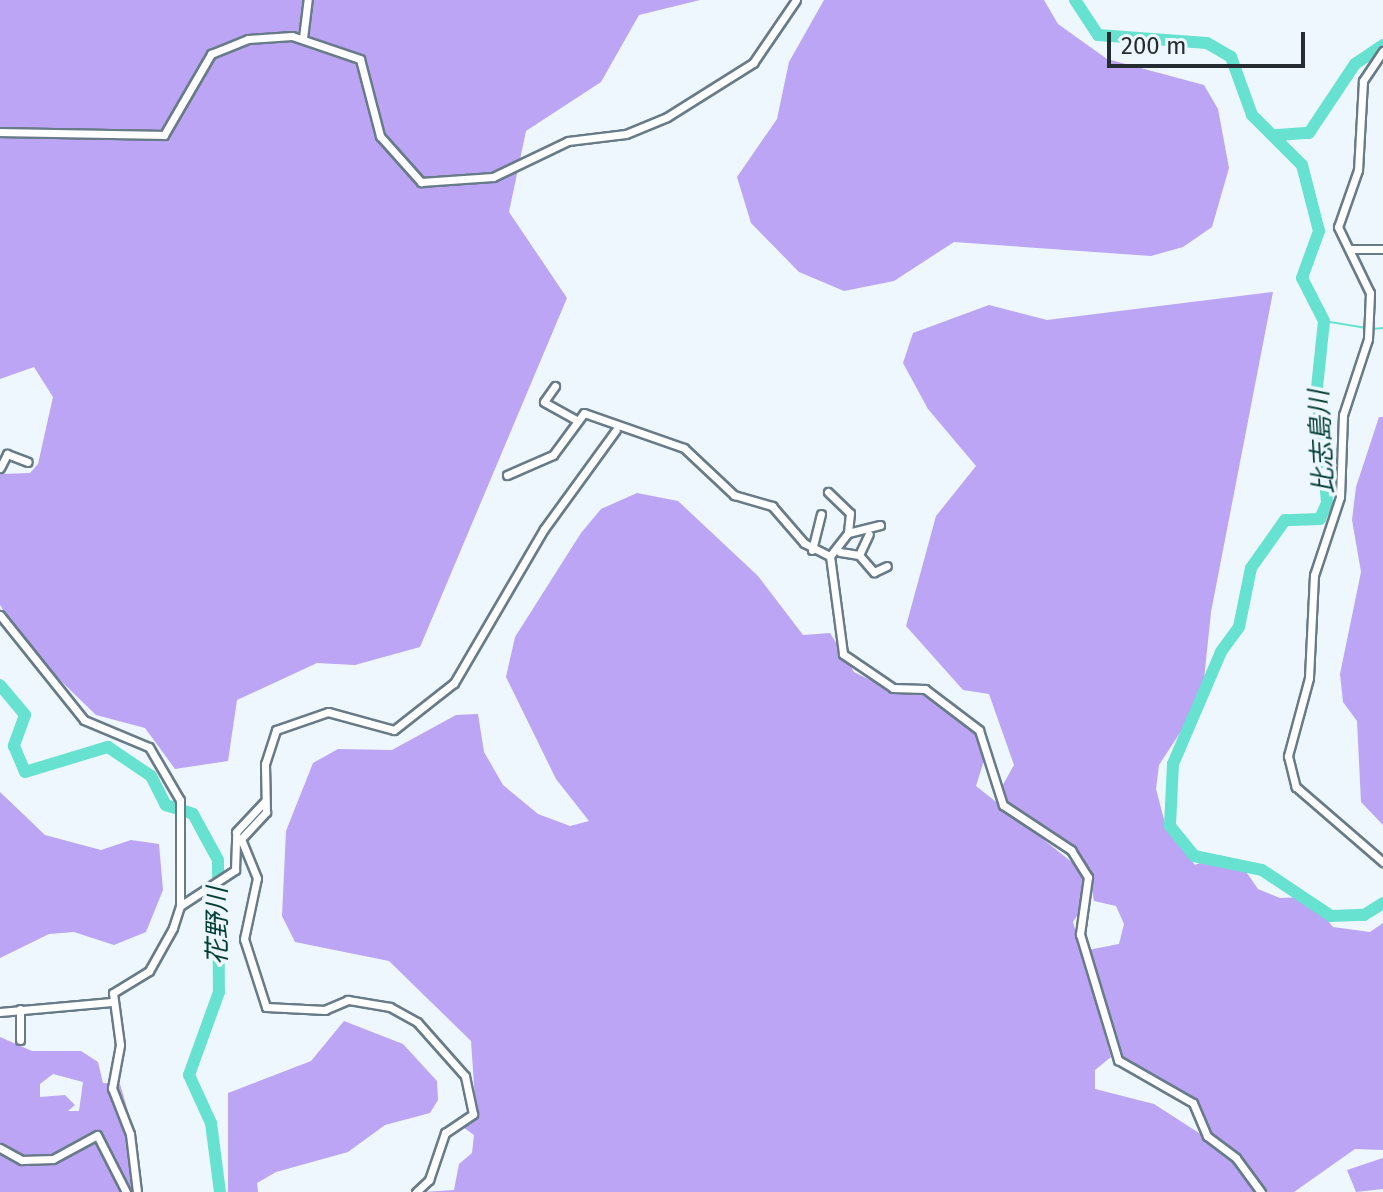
<!DOCTYPE html>
<meta charset="utf-8">
<style>
body{margin:0}
#map{position:relative;width:1383px;height:1192px;overflow:hidden;background:#eef7fd;font-family:"Fira Sans","Noto Sans JP",sans-serif}
div>[style]{position:absolute}
[style*='--x']{left:calc(var(--x)*1px);top:calc(var(--y)*1px);width:calc(var(--w)*1px);rotate:calc(var(--a)*1deg)}
.forest>*{inset:0;background:#bba5f4}
.stream>*{height:2px;margin:-1px;padding:0 1px;transform-origin:1px;border-radius:1px;background:#67e2d0}
.river>*{height:12px;margin:-6px;padding:0 6px;transform-origin:6px;border-radius:6px;background:#67e2d0}
.roads{filter:drop-shadow(2px 0 #687b88) drop-shadow(-2px 0 #687b88) drop-shadow(0 2px #687b88) drop-shadow(0 -2px #687b88)}
.minor>*{height:7px;margin:-3.5px;padding:0 3.5px;transform-origin:3.5px;border-radius:3.5px;background:#fff}
span{translate:-50% -50%;white-space:nowrap;text-align:center;line-height:1.15;-webkit-text-stroke:7px #eef7fd;paint-order:stroke}
.water-label{font-size:26px;color:#003c36;font-style:italic}
.scale{position:absolute;left:1107px;top:32px;width:198px;height:36px;box-sizing:border-box;border:4px solid #242c31;border-top:0;padding-left:10px;font-size:24px;line-height:28px;white-space:nowrap;color:#242c31;-webkit-text-stroke:6px #eef7fd;paint-order:stroke}
</style>
<div id="map">
<div class="forest">
<i style="clip-path:polygon(0 0,700px 0,639px 15px,601px 82px,526px 131px,509px 212px,567px 298px,420px 647px,355px 665px,317px 663px,237px 700px,228px 761px,175px 769px,145px 728px,96px 715px,29px 650px,0 605px,0 474px,30px 473px,38px 464px,53px 397px,34px 367px,0 379px)"></i>
<i style="clip-path:polygon(824px 0,1044px 0,1058px 24px,1107px 59px,1204px 85px,1218px 109px,1229px 168px,1212px 227px,1183px 247px,1151px 256px,954px 242px,894px 281px,844px 291px,799px 272px,751px 223px,737px 177px,777px 119px,789px 62px)"></i>
<i style="clip-path:polygon(1273px 292px,1211px 612px,1202px 699px,1159px 765px,1156px 789px,1166px 827px,1195px 865px,1219px 855px,1238px 860px,1258px 889px,1280px 898px,1308px 897px,1333px 927px,1370px 932px,1383px 923px,1383px 1150px,1355px 1149px,1294px 1192px,423px 1192px,454px 1190px,459px 1164px,472px 1153px,474px 1135px,463px 1127px,476px 1114px,471px 1041px,389px 961px,295px 942px,282px 916px,286px 831px,313px 763px,338px 749px,392px 750px,456px 715px,478px 714px,484px 752px,503px 785px,538px 814px,570px 826px,589px 821px,556px 779px,506px 677px,515px 637px,581px 533px,601px 509px,637px 493px,678px 501px,758px 576px,803px 635px,830px 633px,854px 672px,886px 688px,928px 693px,977px 733px,986px 754px,976px 786px,1083px 871px,1082px 908px,1073px 922px,1111px 1057px,1095px 1070px,1095px 1089px,1154px 1104px,1216px 1144px,1191px 1097px,1146px 1077px,1119px 1053px,1088px 950px,1119px 944px,1124px 924px,1116px 906px,1094px 901px,1088px 867px,1072px 847px,1006px 803px,1000px 790px,1014px 765px,989px 694px,963px 690px,906px 626px,936px 516px,976px 466px,928px 409px,903px 363px,913px 333px,989px 305px,1047px 320px)"></i>
<i style="clip-path:polygon(1379px 417px,1383px 417px,1383px 825px,1361px 802px,1357px 721px,1343px 702px,1340px 674px,1361px 572px,1352px 520px,1356px 487px)"></i>
<i style="clip-path:polygon(0 792px,45px 835px,101px 850px,131px 840px,159px 844px,163px 890px,146px 932px,114px 945px,74px 932px,49px 934px,0 958px)"></i>
<i style="clip-path:polygon(344px 1021px,403px 1044px,437px 1081px,438px 1100px,430px 1113px,385px 1125px,348px 1152px,276px 1172px,257px 1183px,258px 1192px,228px 1192px,228px 1093px,311px 1061px)"></i>
<i style="clip-path:polygon(evenodd,0 1037px,32px 1051px,81px 1051px,98px 1062px,103px 1083px,120px 1084px,138px 1146px,134px 1192px,0 1192px,0 1037px,53px 1074px,83px 1082px,79px 1111px,68px 1111px,75px 1105px,65px 1095px,40px 1097px,40px 1084px,53px 1074px)"></i>
<i style="clip-path:polygon(1383px 1158px,1383px 1189px,1356px 1192px,1347px 1170px)"></i>
</div>
<div class="stream">
<i style="--x:1324;--y:321;--w:43;--a:9.5"></i>
<i style="--x:1372;--y:329;--w:11;--a:-5"></i>
</div>
<div class="river">
<i style="--x:1075;--y:0;--w:42;--a:56.7"></i>
<i style="--x:1098;--y:35;--w:109;--a:4.2"></i>
<i style="--x:1207;--y:43;--w:28;--a:30"></i>
<i style="--x:1231;--y:57;--w:62;--a:70.1"></i>
<i style="--x:1252;--y:115;--w:71;--a:45"></i>
<i style="--x:1302;--y:165;--w:68;--a:75.6"></i>
<i style="--x:1319;--y:231;--w:50;--a:109.9"></i>
<i style="--x:1302;--y:278;--w:48;--a:62.9"></i>
<i style="--x:1324;--y:321;--w:67;--a:96"></i>
<i style="--x:1317;--y:388;--w:115;--a:85"></i>
<i style="--x:1327;--y:503;--w:17;--a:114"></i>
<i style="--x:1320;--y:519;--w:35;--a:178"></i>
<i style="--x:1285;--y:520;--w:59;--a:125.3"></i>
<i style="--x:1251;--y:568;--w:60;--a:101.5"></i>
<i style="--x:1239;--y:627;--w:31;--a:126"></i>
<i style="--x:1221;--y:652;--w:122;--a:113.2"></i>
<i style="--x:1173;--y:764;--w:62;--a:92.8"></i>
<i style="--x:1170;--y:826;--w:38;--a:51"></i>
<i style="--x:1194;--y:856;--w:69;--a:11.6"></i>
<i style="--x:1262;--y:870;--w:83;--a:33.7"></i>
<i style="--x:1331;--y:916;--w:33;--a:-2"></i>
<i style="--x:1364;--y:915;--w:22;--a:-32"></i>
<i style="--x:1277;--y:135;--w:32;--a:-4"></i>
<i style="--x:1309;--y:133;--w:83;--a:-56.3"></i>
<i style="--x:1355;--y:64;--w:34;--a:-34"></i>
<i style="--x:0;--y:685;--w:39;--a:50"></i>
<i style="--x:25;--y:715;--w:33;--a:110"></i>
<i style="--x:14;--y:746;--w:28;--a:67"></i>
<i style="--x:25;--y:772;--w:87;--a:-16.8"></i>
<i style="--x:108;--y:747;--w:52;--a:34"></i>
<i style="--x:151;--y:776;--w:33;--a:63"></i>
<i style="--x:166;--y:805;--w:28;--a:18"></i>
<i style="--x:193;--y:814;--w:52;--a:61.5"></i>
<i style="--x:218;--y:860;--w:132;--a:89.6"></i>
<i style="--x:219;--y:992;--w:88;--a:109.9"></i>
<i style="--x:189;--y:1075;--w:53;--a:65.4"></i>
<i style="--x:211;--y:1123;--w:70;--a:82.6"></i>
</div>
<div class="roads">
<div class="minor">
<i style="--x:303;--y:38;--w:38;--a:-83"></i>
<i style="--x:1383;--y:51;--w:36;--a:124"></i>
<i style="--x:1363;--y:81;--w:89;--a:93.2"></i>
<i style="--x:1358;--y:170;--w:60;--a:109.3"></i>
<i style="--x:1338;--y:227;--w:73;--a:64.1"></i>
<i style="--x:1370;--y:293;--w:46;--a:92.5"></i>
<i style="--x:1368;--y:339;--w:80;--a:108.2"></i>
<i style="--x:1343;--y:415;--w:82;--a:92.1"></i>
<i style="--x:1340;--y:497;--w:82;--a:108.4"></i>
<i style="--x:1314;--y:575;--w:103;--a:92.8"></i>
<i style="--x:1309;--y:678;--w:81;--a:105.1"></i>
<i style="--x:1288;--y:756;--w:32;--a:76"></i>
<i style="--x:1296;--y:787;--w:115;--a:40.8"></i>
<i style="--x:0;--y:132;--w:164;--a:1"></i>
<i style="--x:164;--y:135;--w:94;--a:-59.9"></i>
<i style="--x:211;--y:54;--w:40;--a:-22"></i>
<i style="--x:248;--y:39;--w:44;--a:-3.9"></i>
<i style="--x:292;--y:36;--w:72;--a:18.7"></i>
<i style="--x:360;--y:59;--w:80;--a:75.4"></i>
<i style="--x:380;--y:136;--w:62;--a:48.3"></i>
<i style="--x:421;--y:182;--w:72;--a:-4"></i>
<i style="--x:493;--y:177;--w:83;--a:-25.6"></i>
<i style="--x:568;--y:141;--w:58;--a:-6.9"></i>
<i style="--x:626;--y:134;--w:44;--a:-22.5"></i>
<i style="--x:667;--y:117;--w:102;--a:-32.1"></i>
<i style="--x:753;--y:63;--w:76;--a:-55.7"></i>
<i style="--x:1351;--y:249;--w:32;--a:0"></i>
<i style="--x:555;--y:386;--w:19;--a:125"></i>
<i style="--x:544;--y:402;--w:37;--a:29"></i>
<i style="--x:0;--y:468;--w:16;--a:-63"></i>
<i style="--x:7;--y:454;--w:22;--a:21"></i>
<i style="--x:507;--y:475;--w:50;--a:-23.5"></i>
<i style="--x:553;--y:455;--w:52;--a:-53.6"></i>
<i style="--x:584;--y:413;--w:106;--a:19.3"></i>
<i style="--x:684;--y:448;--w:69;--a:43.2"></i>
<i style="--x:734;--y:495;--w:40;--a:16"></i>
<i style="--x:772;--y:506;--w:49;--a:49.1"></i>
<i style="--x:804;--y:543;--w:29;--a:27"></i>
<i style="--x:830;--y:556;--w:99;--a:82.4"></i>
<i style="--x:843;--y:654;--w:60;--a:34.2"></i>
<i style="--x:893;--y:688;--w:32;--a:2"></i>
<i style="--x:925;--y:689;--w:68;--a:37.2"></i>
<i style="--x:979;--y:730;--w:79;--a:72.3"></i>
<i style="--x:1003;--y:805;--w:82;--a:33.5"></i>
<i style="--x:1071;--y:850;--w:32;--a:58"></i>
<i style="--x:1088;--y:877;--w:58;--a:98"></i>
<i style="--x:1080;--y:934;--w:132;--a:73.2"></i>
<i style="--x:1118;--y:1060;--w:86;--a:29.8"></i>
<i style="--x:1193;--y:1103;--w:36;--a:67"></i>
<i style="--x:1207;--y:1136;--w:36;--a:37"></i>
<i style="--x:1236;--y:1158;--w:42;--a:53.7"></i>
<i style="--x:828;--y:492;--w:30;--a:44"></i>
<i style="--x:850;--y:513;--w:20;--a:96"></i>
<i style="--x:812;--y:550;--w:37;--a:-76"></i>
<i style="--x:840;--y:552;--w:19;--a:9"></i>
<i style="--x:859;--y:555;--w:23;--a:-65"></i>
<i style="--x:859;--y:555;--w:23;--a:49"></i>
<i style="--x:874;--y:572;--w:14;--a:-25"></i>
<i style="--x:830;--y:556;--w:29;--a:-52"></i>
<i style="--x:848;--y:533;--w:33;--a:-14"></i>
<i style="--x:0;--y:615;--w:134;--a:51.3"></i>
<i style="--x:84;--y:720;--w:70;--a:22.6"></i>
<i style="--x:149;--y:747;--w:61;--a:59.7"></i>
<i style="--x:180;--y:800;--w:106;--a:90"></i>
<i style="--x:180;--y:906;--w:23;--a:108"></i>
<i style="--x:173;--y:928;--w:49;--a:119.2"></i>
<i style="--x:149;--y:971;--w:42;--a:148.6"></i>
<i style="--x:113;--y:993;--w:52;--a:82.3"></i>
<i style="--x:120;--y:1045;--w:44;--a:100.5"></i>
<i style="--x:112;--y:1088;--w:49;--a:68.6"></i>
<i style="--x:130;--y:1134;--w:58;--a:83.1"></i>
<i style="--x:180;--y:906;--w:66;--a:-33.2"></i>
<i style="--x:235;--y:870;--w:38;--a:-88"></i>
<i style="--x:236;--y:832;--w:41;--a:-47"></i>
<i style="--x:20;--y:1009;--w:31;--a:90"></i>
<i style="--x:0;--y:1012;--w:112;--a:-5.1"></i>
<i style="--x:0;--y:1148;--w:25;--a:29"></i>
<i style="--x:22;--y:1160;--w:31;--a:-2"></i>
<i style="--x:53;--y:1159;--w:50;--a:-28.6"></i>
<i style="--x:97;--y:1135;--w:64;--a:63"></i>
<i style="--x:416;--y:1192;--w:18;--a:-43"></i>
<i style="--x:429;--y:1180;--w:50;--a:-71.2"></i>
<i style="--x:445;--y:1133;--w:34;--a:-34"></i>
<i style="--x:473;--y:1114;--w:39;--a:-102"></i>
<i style="--x:465;--y:1076;--w:72;--a:-131.6"></i>
<i style="--x:417;--y:1022;--w:31;--a:-151"></i>
<i style="--x:390;--y:1007;--w:43;--a:-170.5"></i>
<i style="--x:348;--y:1000;--w:25;--a:157"></i>
<i style="--x:325;--y:1010;--w:59;--a:-177.1"></i>
<i style="--x:266;--y:1007;--w:71;--a:-107.9"></i>
<i style="--x:244;--y:939;--w:62;--a:-78"></i>
<i style="--x:257;--y:878;--w:42;--a:-112.3"></i>
<i style="--x:241;--y:839;--w:37;--a:-47"></i>
<i style="--x:266;--y:812;--w:48;--a:-91.2"></i>
<i style="--x:265;--y:764;--w:36;--a:-72"></i>
<i style="--x:276;--y:730;--w:55;--a:-19.1"></i>
<i style="--x:328;--y:712;--w:68;--a:15.3"></i>
<i style="--x:394;--y:730;--w:76;--a:-38.1"></i>
<i style="--x:454;--y:683;--w:178;--a:-59.7"></i>
<i style="--x:544;--y:529;--w:122;--a:-54"></i>
</div>
</div>
<div class="water-label">
<span style="left:1322px;top:442px;rotate:-93deg">比志島川</span>
<span style="left:218px;top:926px;rotate:-90deg">花野川</span>
</div>
<div class="scale">200 m</div>
</div>
